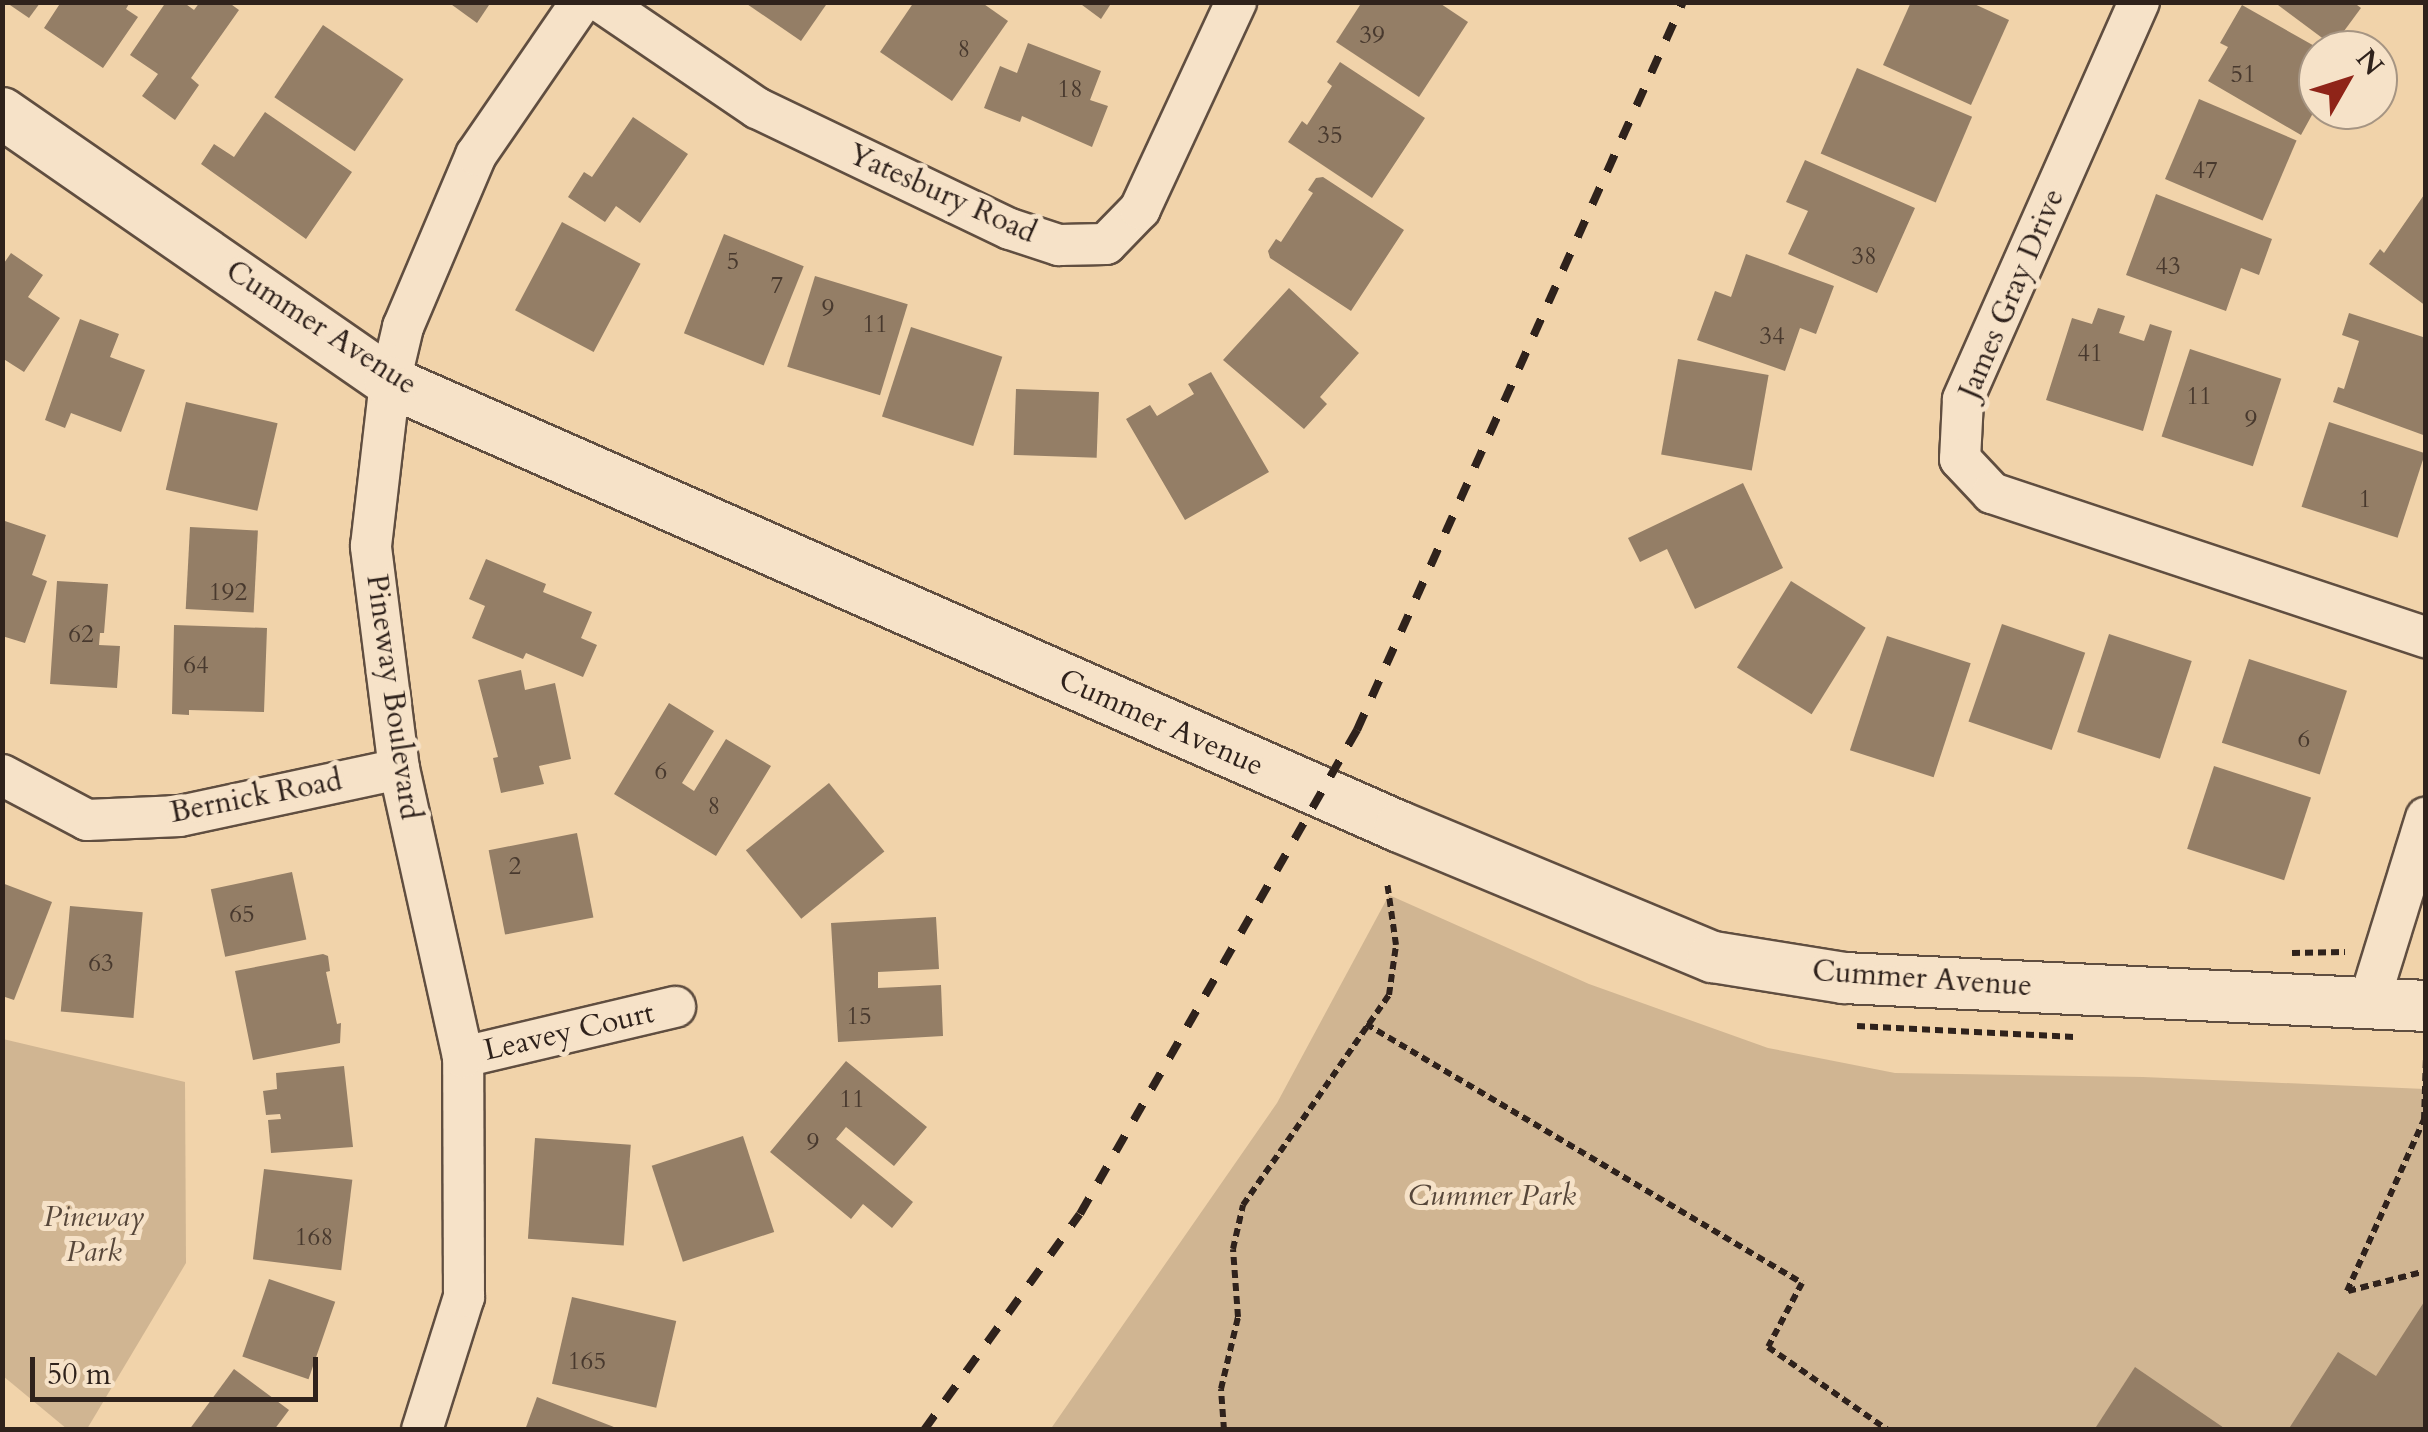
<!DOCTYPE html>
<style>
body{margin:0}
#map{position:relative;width:2428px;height:1432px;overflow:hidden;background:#f1d3aa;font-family:Cardo,serif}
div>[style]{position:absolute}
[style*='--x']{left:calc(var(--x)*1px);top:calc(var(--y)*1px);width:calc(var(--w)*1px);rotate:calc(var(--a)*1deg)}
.green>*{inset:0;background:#d0b592}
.building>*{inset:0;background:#947e66;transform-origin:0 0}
.path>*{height:6px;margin-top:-3px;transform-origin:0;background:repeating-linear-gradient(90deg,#2f221c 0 8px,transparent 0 13px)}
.roads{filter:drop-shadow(2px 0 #604e40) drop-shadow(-2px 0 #604e40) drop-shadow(0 2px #604e40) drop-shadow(0 -2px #604e40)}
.minor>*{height:40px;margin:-20px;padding:0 20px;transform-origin:20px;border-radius:20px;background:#f6e2c8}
.tertiary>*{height:50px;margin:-25px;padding:0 25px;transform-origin:25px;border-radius:25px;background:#f6e2c8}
.rail>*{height:8px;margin-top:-4px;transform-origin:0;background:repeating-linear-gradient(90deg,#2f221c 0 18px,transparent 0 36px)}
span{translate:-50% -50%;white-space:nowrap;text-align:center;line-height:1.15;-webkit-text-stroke:10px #f6e2c8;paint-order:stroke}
.number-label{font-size:25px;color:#48392e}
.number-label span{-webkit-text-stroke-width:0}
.street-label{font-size:30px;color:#2f221c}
.park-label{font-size:30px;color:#57473a;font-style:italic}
.frame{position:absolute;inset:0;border:5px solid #2f221c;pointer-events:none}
.north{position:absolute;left:2298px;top:30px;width:100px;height:100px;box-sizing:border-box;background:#f6e2c8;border:2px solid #a69583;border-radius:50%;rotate:51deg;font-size:28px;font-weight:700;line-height:40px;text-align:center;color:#2f221c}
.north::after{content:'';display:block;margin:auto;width:35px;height:45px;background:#8f2418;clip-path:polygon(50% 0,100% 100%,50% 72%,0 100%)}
.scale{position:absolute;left:30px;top:1357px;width:288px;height:45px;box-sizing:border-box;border:5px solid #2f221c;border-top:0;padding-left:12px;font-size:30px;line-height:35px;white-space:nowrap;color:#2f221c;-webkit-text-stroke:8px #f6e2c8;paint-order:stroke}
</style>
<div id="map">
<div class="green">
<i style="clip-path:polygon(1389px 895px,1589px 984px,1768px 1048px,1895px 1073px,2143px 1077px,2425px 1089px,2425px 1429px,1050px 1430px,1277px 1103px)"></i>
<i style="clip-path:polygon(3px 1039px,185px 1082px,186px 1263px,87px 1429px,67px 1429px,3px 1376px)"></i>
</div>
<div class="building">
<i style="clip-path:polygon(61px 2px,130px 2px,126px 9px,138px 17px,103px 68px,44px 28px)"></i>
<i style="clip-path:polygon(166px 2px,183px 2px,194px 10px,200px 2px,228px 2px,239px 10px,191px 78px,199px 85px,175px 120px,142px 96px,158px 74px,130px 55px)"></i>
<i style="clip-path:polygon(448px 2px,491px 2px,477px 23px)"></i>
<i style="clip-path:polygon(744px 2px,828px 2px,801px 41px)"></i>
<i style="clip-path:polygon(914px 2px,981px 2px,1008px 21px,952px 101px,880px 52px)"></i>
<i style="clip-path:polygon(1078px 2px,1112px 2px,1101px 19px)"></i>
<i style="clip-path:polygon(1362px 2px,1438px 2px,1468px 22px,1419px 97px,1336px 42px)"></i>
<i style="clip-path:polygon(1911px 2px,1970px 2px,2009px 20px,1971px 105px,1883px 65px)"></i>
<i style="clip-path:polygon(2274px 2px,2353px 2px,2361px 8px,2333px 46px)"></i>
<i style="clip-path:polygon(7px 3px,40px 3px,29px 18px)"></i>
<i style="clip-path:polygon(2242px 5px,2318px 48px,2318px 104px,2301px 135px,2208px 81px,2228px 47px,2220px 43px)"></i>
<i style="left:323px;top:25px;width:97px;height:87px;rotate:34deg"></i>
<i style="clip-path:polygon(1028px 43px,1101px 71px,1090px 100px,1108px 106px,1092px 147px,1022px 116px,1020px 122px,984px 108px,1000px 66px,1017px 73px)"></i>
<i style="clip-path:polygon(1340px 62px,1425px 118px,1372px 198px,1288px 142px,1302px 121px,1307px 125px,1332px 86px,1327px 82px)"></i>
<i style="left:1857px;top:68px;width:125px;height:93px;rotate:23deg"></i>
<i style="left:2199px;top:99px;width:106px;height:87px;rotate:23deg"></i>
<i style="clip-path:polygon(265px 112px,352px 172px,306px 239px,201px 164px,214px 144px,234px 157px)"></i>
<i style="clip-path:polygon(633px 117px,688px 154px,640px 223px,616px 206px,605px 222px,568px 197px,584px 172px,592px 177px)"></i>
<i style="clip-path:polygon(1805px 160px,1915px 208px,1877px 293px,1788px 254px,1808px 211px,1786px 202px)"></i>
<i style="clip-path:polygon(1323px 177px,1404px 230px,1351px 311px,1270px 258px,1268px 251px,1276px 239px,1281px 242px,1313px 193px,1308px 190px,1316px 178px)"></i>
<i style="clip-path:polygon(2426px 192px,2426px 306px,2369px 264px,2380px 249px,2384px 253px)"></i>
<i style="clip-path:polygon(2156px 194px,2272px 239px,2259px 275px,2241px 268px,2226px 311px,2126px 275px)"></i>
<i style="left:562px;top:222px;width:89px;height:100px;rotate:28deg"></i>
<i style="left:724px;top:234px;width:86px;height:107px;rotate:22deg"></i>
<i style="clip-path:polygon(11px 253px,43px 275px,28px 297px,60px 318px,24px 372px,2px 358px,2px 266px)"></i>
<i style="clip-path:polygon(1746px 254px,1834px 286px,1816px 334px,1800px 328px,1785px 371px,1697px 340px,1715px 291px,1731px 297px)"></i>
<i style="left:815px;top:276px;width:97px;height:95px;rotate:17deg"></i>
<i style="clip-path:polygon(1289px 288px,1359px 353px,1320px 397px,1327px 404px,1304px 429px,1223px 360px)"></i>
<i style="clip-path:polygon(2098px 308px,2125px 316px,2119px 333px,2144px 341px,2150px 324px,2172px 331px,2143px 431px,2046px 400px,2072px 318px,2092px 324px)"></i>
<i style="clip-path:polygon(2349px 313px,2426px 338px,2426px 436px,2333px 402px,2338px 387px,2344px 389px,2359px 341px,2342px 335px)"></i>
<i style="clip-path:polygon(80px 319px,119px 334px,110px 357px,145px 370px,121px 432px,71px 413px,65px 428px,45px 420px)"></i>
<i style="left:911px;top:327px;width:96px;height:94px;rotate:18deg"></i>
<i style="left:2190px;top:349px;width:96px;height:92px;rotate:18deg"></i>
<i style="left:1678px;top:359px;width:92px;height:97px;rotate:10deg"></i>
<i style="clip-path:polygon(1211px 372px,1269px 472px,1185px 520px,1126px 419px,1150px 405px,1157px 416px,1194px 394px,1188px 384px)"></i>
<i style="left:1016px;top:389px;width:83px;height:66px;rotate:2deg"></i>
<i style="left:186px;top:402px;width:94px;height:90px;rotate:13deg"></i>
<i style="left:2329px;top:422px;width:101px;height:89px;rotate:18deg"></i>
<i style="clip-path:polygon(1743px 483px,1783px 568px,1695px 609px,1667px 549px,1640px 562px,1628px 538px)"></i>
<i style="clip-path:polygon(2px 520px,46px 535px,32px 575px,47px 581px,25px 643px,2px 636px)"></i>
<i style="left:190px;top:527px;width:68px;height:82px;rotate:3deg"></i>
<i style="clip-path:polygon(486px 559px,546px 584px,543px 592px,592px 612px,581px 638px,597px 645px,583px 677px,526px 653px,523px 659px,472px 638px,485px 606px,469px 599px)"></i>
<i style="clip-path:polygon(57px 581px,108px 584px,104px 633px,100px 633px,99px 645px,120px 646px,117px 688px,50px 684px)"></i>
<i style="left:1791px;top:581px;width:88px;height:102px;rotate:32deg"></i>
<i style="left:2002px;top:624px;width:88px;height:103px;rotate:19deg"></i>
<i style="clip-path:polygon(174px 625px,267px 628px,264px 712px,189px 710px,189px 715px,172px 714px)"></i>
<i style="left:2109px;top:634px;width:87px;height:103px;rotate:18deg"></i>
<i style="left:1887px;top:636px;width:88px;height:120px;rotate:18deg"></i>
<i style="left:2249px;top:659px;width:103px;height:88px;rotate:18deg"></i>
<i style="clip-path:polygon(521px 670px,525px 690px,555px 683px,571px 759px,539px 766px,544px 784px,501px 793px,493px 758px,498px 757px,478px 680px)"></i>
<i style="clip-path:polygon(669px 703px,714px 731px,682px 783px,694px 791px,726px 739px,771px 766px,716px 856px,614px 794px)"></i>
<i style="left:2214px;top:766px;width:102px;height:87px;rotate:18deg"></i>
<i style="left:829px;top:783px;width:88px;height:107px;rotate:51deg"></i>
<i style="left:577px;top:833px;width:86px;height:90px;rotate:79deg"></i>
<i style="left:292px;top:872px;width:69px;height:83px;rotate:78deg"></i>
<i style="clip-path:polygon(2px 883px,52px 902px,14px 1000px,2px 996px)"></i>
<i style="left:70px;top:906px;width:73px;height:106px;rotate:5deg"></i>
<i style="clip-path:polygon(936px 917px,939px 969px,878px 972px,878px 988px,941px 985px,943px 1036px,838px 1042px,831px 923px)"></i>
<i style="clip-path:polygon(323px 954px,328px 956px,330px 971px,326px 972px,337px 1024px,341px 1023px,340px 1043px,253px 1060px,235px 971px)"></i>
<i style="clip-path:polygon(846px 1061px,927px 1127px,894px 1166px,846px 1127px,836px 1139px,913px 1202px,892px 1228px,863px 1204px,851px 1219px,770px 1152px)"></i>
<i style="clip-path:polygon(344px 1066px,353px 1147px,271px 1153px,268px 1120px,281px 1119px,280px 1114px,266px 1115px,263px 1091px,277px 1089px,276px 1073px)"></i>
<i style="left:743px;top:1136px;width:101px;height:96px;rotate:72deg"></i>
<i style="left:535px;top:1138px;width:96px;height:101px;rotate:4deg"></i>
<i style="left:264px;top:1169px;width:89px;height:91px;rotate:7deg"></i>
<i style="left:269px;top:1279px;width:70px;height:82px;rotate:19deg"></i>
<i style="left:572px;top:1297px;width:107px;height:89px;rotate:13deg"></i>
<i style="clip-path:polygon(2426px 1299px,2426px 1430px,2288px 1430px,2338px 1352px,2376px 1376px)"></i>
<i style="clip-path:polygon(2135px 1367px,2227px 1430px,2094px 1430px)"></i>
<i style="clip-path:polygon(234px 1369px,289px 1410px,274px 1430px,189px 1430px)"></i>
<i style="clip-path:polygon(537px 1397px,619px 1429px,619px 1430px,525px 1430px)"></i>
</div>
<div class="path">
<i style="--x:2292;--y:953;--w:53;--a:-1.1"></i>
<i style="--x:1366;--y:1024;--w:507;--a:30.71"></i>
<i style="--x:1802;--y:1283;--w:72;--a:118"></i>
<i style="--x:1768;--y:1347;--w:146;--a:34.7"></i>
<i style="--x:1857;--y:1026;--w:217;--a:2.9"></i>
<i style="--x:2347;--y:1291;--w:188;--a:-65.8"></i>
<i style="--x:2424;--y:1120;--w:63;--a:-88.2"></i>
<i style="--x:2348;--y:1291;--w:81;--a:-14.4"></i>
<i style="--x:1224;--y:1430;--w:41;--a:-94.2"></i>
<i style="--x:1221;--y:1389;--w:74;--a:-76.7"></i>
<i style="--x:1238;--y:1317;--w:68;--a:-94.2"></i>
<i style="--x:1233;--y:1249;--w:45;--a:-77.2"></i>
<i style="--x:1243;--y:1205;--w:256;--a:-55.2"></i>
<i style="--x:1389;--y:995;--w:50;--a:-82"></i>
<i style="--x:1396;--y:945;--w:64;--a:-98.1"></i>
</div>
<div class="roads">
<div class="minor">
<i style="--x:601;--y:2;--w:189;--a:34.2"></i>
<i style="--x:757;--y:108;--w:280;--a:25.6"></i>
<i style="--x:1010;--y:229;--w:52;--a:18.1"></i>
<i style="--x:1059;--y:245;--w:47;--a:-1.2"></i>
<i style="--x:1106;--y:244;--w:49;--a:-45.8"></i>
<i style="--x:1140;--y:209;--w:228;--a:-65.1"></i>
<i style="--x:2139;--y:2;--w:435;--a:113.9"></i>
<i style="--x:1963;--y:400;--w:59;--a:92.9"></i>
<i style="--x:1960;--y:459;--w:47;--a:46.7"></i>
<i style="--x:1992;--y:493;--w:457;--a:18.4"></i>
<i style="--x:2;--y:775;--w:96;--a:27.9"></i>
<i style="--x:87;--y:820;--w:93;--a:-2.5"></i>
<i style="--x:180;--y:816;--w:224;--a:-12.1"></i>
<i style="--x:2369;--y:1002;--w:193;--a:-72.8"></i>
<i style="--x:463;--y:1057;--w:218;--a:-13.3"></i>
<i style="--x:422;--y:1430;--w:139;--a:-72.5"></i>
<i style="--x:464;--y:1297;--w:240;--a:-90.2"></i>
<i style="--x:463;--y:1057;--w:295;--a:-102.5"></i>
<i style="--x:399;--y:769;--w:225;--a:-97.2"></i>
<i style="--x:371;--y:546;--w:165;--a:-83.4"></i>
<i style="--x:390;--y:382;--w:57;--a:-76.7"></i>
<i style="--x:403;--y:327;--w:187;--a:-67"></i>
<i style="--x:476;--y:155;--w:186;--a:-55.5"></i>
</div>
<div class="tertiary">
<i style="--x:2;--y:113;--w:472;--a:34.7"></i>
<i style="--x:390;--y:382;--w:1104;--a:23.78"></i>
<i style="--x:1400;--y:827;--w:339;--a:22.6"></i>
<i style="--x:1713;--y:957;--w:133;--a:9.1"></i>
<i style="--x:1844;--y:978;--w:583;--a:2.75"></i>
</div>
</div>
<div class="rail">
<i style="--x:924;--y:1430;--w:266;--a:-54.2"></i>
<i style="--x:1080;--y:1214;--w:558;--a:-60.22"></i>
<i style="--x:1357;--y:730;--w:798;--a:-65.88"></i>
</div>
<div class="number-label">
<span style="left:1372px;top:35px">39</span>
<span style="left:964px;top:49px">8</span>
<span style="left:2243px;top:74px">51</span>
<span style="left:1070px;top:89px">18</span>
<span style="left:1330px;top:135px">35</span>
<span style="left:2205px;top:170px">47</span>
<span style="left:1864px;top:256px">38</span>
<span style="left:733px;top:261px">5</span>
<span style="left:2168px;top:266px">43</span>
<span style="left:777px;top:285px">7</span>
<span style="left:828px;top:308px">9</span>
<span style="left:875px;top:324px">11</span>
<span style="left:1772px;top:336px">34</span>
<span style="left:2090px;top:353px">41</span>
<span style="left:2199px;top:396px">11</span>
<span style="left:2251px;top:419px">9</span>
<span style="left:2365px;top:499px">1</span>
<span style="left:228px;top:592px">192</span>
<span style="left:81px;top:634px">62</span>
<span style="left:196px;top:665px">64</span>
<span style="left:2304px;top:739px">6</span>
<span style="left:661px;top:771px">6</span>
<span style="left:714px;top:806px">8</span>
<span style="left:515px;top:866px">2</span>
<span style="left:242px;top:914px">65</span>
<span style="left:101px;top:963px">63</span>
<span style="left:859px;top:1016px">15</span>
<span style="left:852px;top:1099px">11</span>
<span style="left:813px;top:1142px">9</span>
<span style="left:314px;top:1237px">168</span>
<span style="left:587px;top:1361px">165</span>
</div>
<div class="street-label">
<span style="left:942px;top:194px;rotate:24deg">Yatesbury Road</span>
<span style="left:2012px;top:294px;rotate:-67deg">James Gray Drive</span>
<span style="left:321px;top:328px;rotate:33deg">Cummer Avenue</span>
<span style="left:393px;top:697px;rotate:82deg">Pineway Boulevard</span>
<span style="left:1161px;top:723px;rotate:24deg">Cummer Avenue</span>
<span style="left:256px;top:797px;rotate:-11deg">Bernick Road</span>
<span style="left:1922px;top:979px;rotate:4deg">Cummer Avenue</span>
<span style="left:569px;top:1032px;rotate:-13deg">Leavey Court</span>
</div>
<div class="park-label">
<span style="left:1492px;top:1196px">Cummer Park</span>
<span style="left:94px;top:1234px">Pineway<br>Park</span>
</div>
<div class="frame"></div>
<div class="north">N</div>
<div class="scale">50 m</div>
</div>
